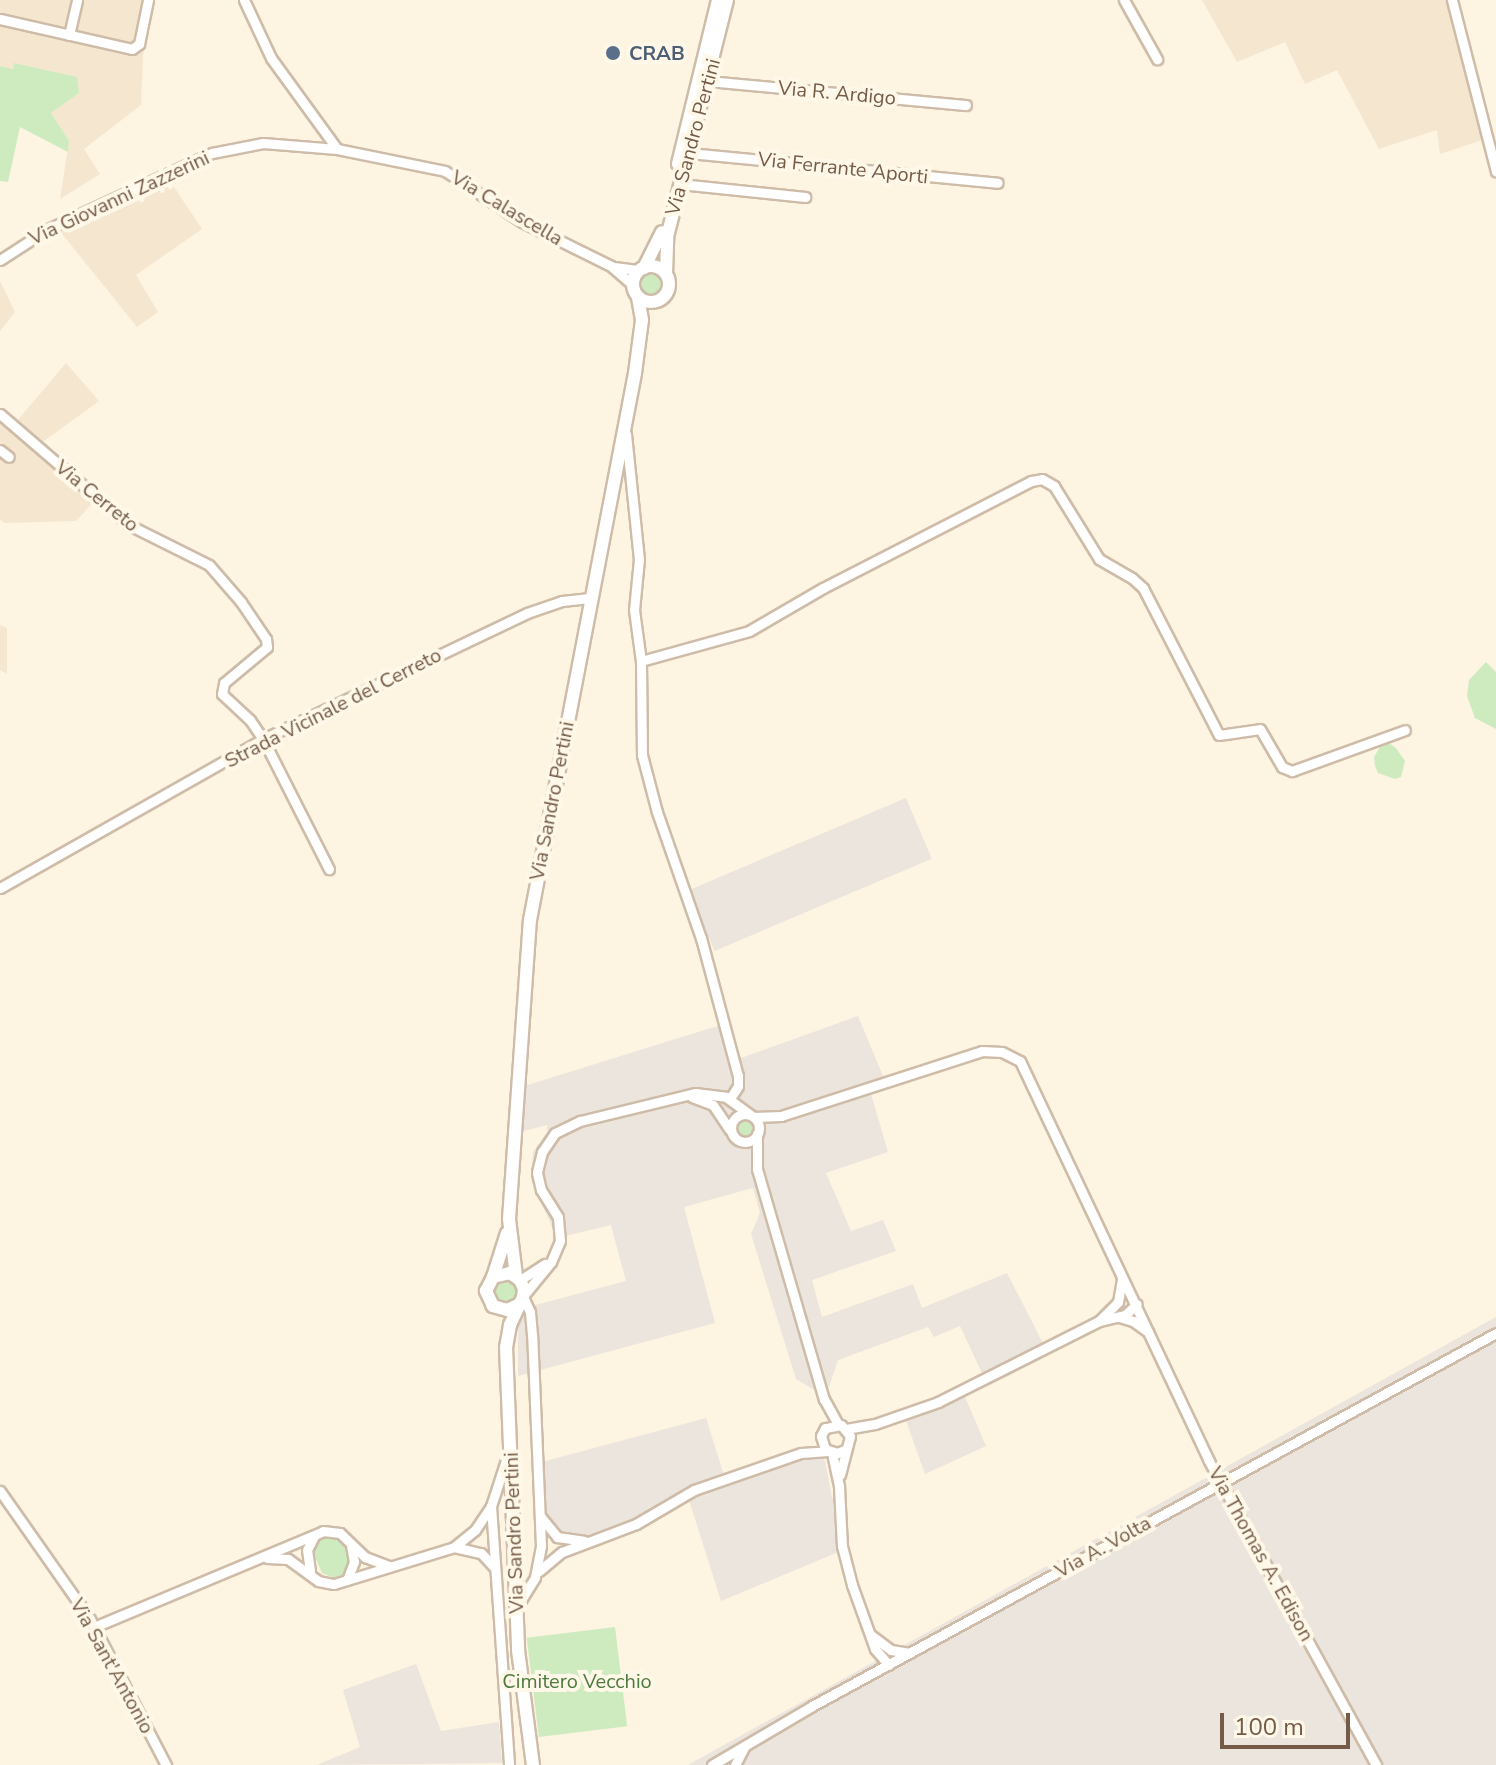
<!DOCTYPE html>
<style>
body{margin:0}
#map{position:relative;width:1496px;height:1765px;overflow:hidden;background:#fdf4e2;font-family:"Nunito Sans",sans-serif}
div>[style]{position:absolute}
[style*='--x']{left:calc(var(--x)*1px);top:calc(var(--y)*1px);width:calc(var(--w)*1px);rotate:calc(var(--a)*1deg)}
.residential>*{inset:0;background:#f5e6d0}
.industrial>*{inset:0;background:#ece5dd;transform-origin:0 0}
.green>*{inset:0;background:#ceebc0;transform-origin:0 0}
.round{border-radius:50%}
.roads{filter:drop-shadow(2px 0 #cebca8) drop-shadow(-2px 0 #cebca8) drop-shadow(0 2px #cebca8) drop-shadow(0 -2px #cebca8)}
.street>*{height:9px;margin:-4.5px;padding:0 4.5px;transform-origin:4.5px;border-radius:4.5px;background:#fff}
.street>.ring{margin:-4.5px;padding:0;box-sizing:content-box;background:none;border:9px solid #fff;border-radius:50%}
.secondary>*{height:12px;margin:-6px;padding:0 6px;transform-origin:6px;border-radius:6px;background:#fff}
.secondary>.ring{margin:-6px;padding:0;box-sizing:content-box;background:none;border:12px solid #fff;border-radius:50%}
.dots>*{width:22px;height:22px;translate:-50% -50%;box-sizing:border-box;border:4px solid #fff8e9;border-radius:50%}
span{translate:-50% -50%;white-space:nowrap;text-align:center;line-height:1.15;-webkit-text-stroke:8px #fff8e9;paint-order:stroke}
.service-label{font-size:20px;color:#4e5e75;font-weight:700}
.left{translate:0 -50%;text-align:left}
.street-label{font-size:20px;color:#755b47}
.park-label{font-size:20px;color:#4c7b3f}
.scale{position:absolute;left:1220px;top:1713px;width:130px;height:36px;box-sizing:border-box;border:4px solid #755b47;border-top:0;padding-left:10px;font-size:24px;line-height:28px;white-space:nowrap;color:#755b47;-webkit-text-stroke:6px #fff8e9;paint-order:stroke}
</style>
<div id="map">
<div class="residential">
<i style="clip-path:polygon(0 0,155px 0,143px 55px,141px 105px,84px 149px,100px 174px,60px 199px,69px 141px,51px 113px,79px 93px,14px 64px,13px 69px,0 66px)"></i>
<i style="clip-path:polygon(1202px 0,1446px 0,1482px 140px,1440px 154px,1437px 130px,1379px 149px,1337px 70px,1305px 84px,1285px 42px,1237px 62px)"></i>
<i style="clip-path:polygon(168px 178px,202px 229px,136px 275px,158px 312px,137px 327px,59px 230px)"></i>
<i style="clip-path:polygon(0 281px,15px 312px,0 331px)"></i>
<i style="clip-path:polygon(66px 363px,99px 401px,40px 444px,100px 495px,76px 521px,4px 523px,0 519px,0 408px,17px 421px)"></i>
<i style="clip-path:polygon(0 625px,7px 628px,7px 674px,0 670px)"></i>
</div>
<div class="industrial">
<i style="left:906px;top:798px;width:66px;height:236px;rotate:67deg"></i>
<i style="clip-path:polygon(858px 1016px,888px 1088px,871px 1094px,888px 1152px,826px 1173px,851px 1231px,883px 1220px,896px 1251px,812px 1280px,822px 1317px,913px 1284px,922px 1308px,1007px 1273px,1049px 1355px,988px 1386px,960px 1326px,934px 1337px,928px 1327px,838px 1360px,829px 1387px,816px 1391px,796px 1379px,751px 1234px,760px 1213px,753px 1188px,684px 1207px,715px 1323px,518px 1376px,518px 1326px,524px 1308px,626px 1281px,611px 1225px,553px 1239px,553px 1229px,531px 1180px,533px 1152px,547px 1132px,547px 1125px,520px 1132px,521px 1087px,727px 1023px,741px 1058px)"></i>
<i style="clip-path:polygon(1496px 1317px,1496px 1765px,688px 1765px)"></i>
<i style="clip-path:polygon(965px 1397px,986px 1446px,925px 1474px,905px 1418px)"></i>
<i style="clip-path:polygon(706px 1418px,727px 1485px,804px 1459px,814px 1456px,825px 1460px,832px 1498px,846px 1498px,848px 1548px,721px 1601px,689px 1500px,645px 1528px,576px 1552px,558px 1542px,544px 1513px,542px 1462px)"></i>
<i style="clip-path:polygon(416px 1664px,441px 1731px,499px 1722px,502px 1763px,317px 1765px,360px 1747px,343px 1690px)"></i>
</div>
<div class="green">
<i style="clip-path:polygon(14px 63px,77px 77px,79px 93px,51px 113px,69px 141px,68px 152px,20px 127px,8px 182px,0 181px,0 66px,13px 69px)"></i>
<i class="round" style="left:638px;top:271px;width:26px;height:26px"></i>
<i style="clip-path:polygon(1486px 662px,1496px 672px,1496px 729px,1475px 718px,1467px 696px,1469px 680px)"></i>
<i style="clip-path:polygon(1384px 740px,1396px 748px,1405px 761px,1401px 777px,1395px 779px,1378px 773px,1375px 766px,1374px 757px)"></i>
<i class="round" style="left:735px;top:1118px;width:18px;height:18px"></i>
<i class="round" style="left:493px;top:1278px;width:26px;height:26px"></i>
<i style="clip-path:polygon(335px 1533px,345px 1542px,351px 1559px,348px 1571px,336px 1579px,322px 1573px,312px 1550px,319px 1536px)"></i>
<i style="left:615px;top:1627px;width:100px;height:89px;rotate:83deg"></i>
</div>
<div class="roads">
<div class="street">
<i style="--x:244;--y:0;--w:64;--a:65"></i>
<i style="--x:271;--y:58;--w:112;--a:54"></i>
<i style="--x:337;--y:149;--w:110;--a:11.5"></i>
<i style="--x:445;--y:171;--w:92;--a:33.5"></i>
<i style="--x:522;--y:222;--w:99;--a:26.3"></i>
<i style="--x:611;--y:266;--w:29;--a:41"></i>
<i style="--x:1124;--y:0;--w:68;--a:60.8"></i>
<i style="--x:1452;--y:0;--w:177;--a:75.6"></i>
<i style="--x:0;--y:19;--w:135;--a:12.8"></i>
<i style="--x:132;--y:49;--w:9;--a:-36"></i>
<i style="--x:139;--y:44;--w:45;--a:-78.4"></i>
<i style="--x:69;--y:35;--w:36;--a:-77"></i>
<i style="--x:707;--y:81;--w:260;--a:5.3"></i>
<i style="--x:689;--y:153;--w:310;--a:5.5"></i>
<i style="--x:680;--y:184;--w:126;--a:5.9"></i>
<i style="--x:0;--y:260;--w:57;--a:-32.9"></i>
<i style="--x:48;--y:229;--w:181;--a:-24.9"></i>
<i style="--x:212;--y:153;--w:52;--a:-11.1"></i>
<i style="--x:263;--y:143;--w:74;--a:4.6"></i>
<i style="--x:614;--y:267;--w:26;--a:7"></i>
<i style="--x:0;--y:414;--w:170;--a:40.7"></i>
<i style="--x:129;--y:525;--w:89;--a:26.6"></i>
<i style="--x:209;--y:565;--w:49;--a:49.1"></i>
<i style="--x:241;--y:602;--w:45;--a:56"></i>
<i style="--x:266;--y:639;--w:8;--a:83"></i>
<i style="--x:267;--y:647;--w:56;--a:140.1"></i>
<i style="--x:224;--y:683;--w:11;--a:100"></i>
<i style="--x:222;--y:694;--w:38;--a:43"></i>
<i style="--x:250;--y:720;--w:23;--a:56"></i>
<i style="--x:263;--y:739;--w:146;--a:63.1"></i>
<i style="--x:626;--y:434;--w:126;--a:84.1"></i>
<i style="--x:639;--y:559;--w:51;--a:95.6"></i>
<i style="--x:634;--y:610;--w:51;--a:82.2"></i>
<i style="--x:641;--y:661;--w:94;--a:89.4"></i>
<i style="--x:642;--y:755;--w:59;--a:75.3"></i>
<i style="--x:657;--y:812;--w:133;--a:70.8"></i>
<i style="--x:701;--y:938;--w:143;--a:75"></i>
<i style="--x:738;--y:1076;--w:10;--a:90"></i>
<i style="--x:738;--y:1086;--w:15;--a:122"></i>
<i style="--x:0;--y:450;--w:11;--a:38"></i>
<i style="--x:641;--y:661;--w:112;--a:-15.5"></i>
<i style="--x:749;--y:631;--w:86;--a:-30.2"></i>
<i style="--x:823;--y:588;--w:234;--a:-27.2"></i>
<i style="--x:1031;--y:481;--w:11;--a:-10"></i>
<i style="--x:1042;--y:479;--w:14;--a:30"></i>
<i style="--x:1054;--y:486;--w:86;--a:58.3"></i>
<i style="--x:1099;--y:559;--w:38;--a:30"></i>
<i style="--x:1132;--y:578;--w:15;--a:42"></i>
<i style="--x:1143;--y:588;--w:165;--a:62.7"></i>
<i style="--x:1219;--y:735;--w:41;--a:-8.3"></i>
<i style="--x:1260;--y:729;--w:44;--a:59.9"></i>
<i style="--x:1282;--y:767;--w:11;--a:22"></i>
<i style="--x:1292;--y:771;--w:120;--a:-19.9"></i>
<i style="--x:0;--y:888;--w:302;--a:-29.5"></i>
<i style="--x:263;--y:739;--w:293;--a:-25.5"></i>
<i style="--x:527;--y:613;--w:37;--a:-19"></i>
<i style="--x:562;--y:601;--w:28;--a:-6"></i>
<i style="--x:692;--y:1097;--w:22;--a:21"></i>
<i style="--x:713;--y:1105;--w:30;--a:56"></i>
<i class="ring" style="left:731px;top:1114px;width:19px;height:19px"></i>
<i style="--x:754;--y:1117;--w:27;--a:-2"></i>
<i style="--x:781;--y:1116;--w:211;--a:-17.9"></i>
<i style="--x:982;--y:1051;--w:20;--a:3"></i>
<i style="--x:1002;--y:1052;--w:20;--a:27"></i>
<i style="--x:1020;--y:1061;--w:442;--a:64.7"></i>
<i style="--x:1209;--y:1461;--w:347;--a:61.2"></i>
<i style="--x:757;--y:1134;--w:35;--a:90"></i>
<i style="--x:757;--y:1169;--w:240;--a:73.8"></i>
<i style="--x:824;--y:1399;--w:29;--a:61"></i>
<i style="--x:520;--y:1280;--w:30;--a:-33"></i>
<i style="--x:524;--y:1295;--w:43;--a:-50.7"></i>
<i style="--x:551;--y:1262;--w:23;--a:-67"></i>
<i style="--x:560;--y:1241;--w:24;--a:-95"></i>
<i style="--x:558;--y:1217;--w:32;--a:-122"></i>
<i style="--x:541;--y:1190;--w:18;--a:-103"></i>
<i style="--x:537;--y:1172;--w:21;--a:-76"></i>
<i style="--x:542;--y:1152;--w:23;--a:-56"></i>
<i style="--x:555;--y:1133;--w:28;--a:-26"></i>
<i style="--x:580;--y:1121;--w:118;--a:-13.7"></i>
<i style="--x:695;--y:1093;--w:31;--a:7"></i>
<i style="--x:726;--y:1097;--w:29;--a:36"></i>
<i style="--x:1119;--y:1317;--w:15;--a:16"></i>
<i style="--x:1133;--y:1321;--w:19;--a:36"></i>
<i style="--x:1099;--y:1321;--w:27;--a:-13"></i>
<i style="--x:1125;--y:1315;--w:16;--a:-43"></i>
<i style="--x:846;--y:1429;--w:29;--a:-10"></i>
<i style="--x:875;--y:1424;--w:67;--a:-19.2"></i>
<i style="--x:938;--y:1402;--w:180;--a:-26.7"></i>
<i style="--x:1099;--y:1321;--w:27;--a:-45"></i>
<i style="--x:1118;--y:1302;--w:23;--a:-80"></i>
<i style="--x:832;--y:1453;--w:35;--a:78"></i>
<i style="--x:839;--y:1487;--w:59;--a:87.1"></i>
<i style="--x:842;--y:1546;--w:40;--a:75.6"></i>
<i style="--x:852;--y:1585;--w:68;--a:70.2"></i>
<i style="--x:875;--y:1649;--w:21;--a:49"></i>
<i style="--x:508;--y:1454;--w:55;--a:108.1"></i>
<i style="--x:491;--y:1506;--w:260;--a:86"></i>
<i style="--x:840;--y:1475;--w:40;--a:-75.6"></i>
<i style="--x:850;--y:1436;--w:14;--a:-129"></i>
<i style="--x:841;--y:1425;--w:16;--a:169"></i>
<i style="--x:825;--y:1428;--w:9;--a:117"></i>
<i style="--x:821;--y:1436;--w:14;--a:73"></i>
<i style="--x:825;--y:1449;--w:13;--a:18"></i>
<i style="--x:837;--y:1453;--w:9;--a:-21"></i>
<i style="--x:0;--y:1491;--w:156;--a:54.9"></i>
<i style="--x:90;--y:1619;--w:165;--a:62.5"></i>
<i style="--x:541;--y:1517;--w:26;--a:51"></i>
<i style="--x:557;--y:1537;--w:27;--a:8"></i>
<i style="--x:454;--y:1547;--w:28;--a:13"></i>
<i style="--x:481;--y:1553;--w:19;--a:47"></i>
<i style="--x:267;--y:1558;--w:21;--a:3"></i>
<i style="--x:288;--y:1559;--w:37;--a:36"></i>
<i style="--x:318;--y:1581;--w:16;--a:11"></i>
<i style="--x:334;--y:1584;--w:126;--a:-17.1"></i>
<i style="--x:454;--y:1547;--w:27;--a:-39"></i>
<i style="--x:475;--y:1530;--w:29;--a:-56"></i>
<i style="--x:310;--y:1571;--w:21;--a:-98"></i>
<i style="--x:307;--y:1550;--w:16;--a:-63"></i>
<i style="--x:539;--y:1571;--w:30;--a:-40"></i>
<i style="--x:562;--y:1552;--w:79;--a:-20.7"></i>
<i style="--x:636;--y:1524;--w:67;--a:-30.4"></i>
<i style="--x:694;--y:1490;--w:113;--a:-19.1"></i>
<i style="--x:801;--y:1453;--w:27;--a:-4"></i>
<i style="--x:347;--y:1580;--w:19;--a:-69"></i>
<i style="--x:354;--y:1562;--w:17;--a:-100"></i>
<i style="--x:516;--y:1608;--w:36;--a:-58"></i>
<i style="--x:535;--y:1577;--w:32;--a:-79"></i>
<i style="--x:541;--y:1546;--w:211;--a:-92.4"></i>
<i style="--x:532;--y:1335;--w:23;--a:-95"></i>
<i style="--x:530;--y:1312;--w:17;--a:-115"></i>
<i style="--x:94;--y:1627;--w:248;--a:-22.7"></i>
<i style="--x:323;--y:1531;--w:17;--a:7"></i>
<i style="--x:340;--y:1533;--w:35;--a:44"></i>
<i style="--x:365;--y:1557;--w:26;--a:21"></i>
<i style="--x:871;--y:1635;--w:25;--a:37"></i>
<i style="--x:891;--y:1650;--w:19;--a:9"></i>
<i style="--x:712;--y:1765;--w:116;--a:-30.5"></i>
<i style="--x:812;--y:1706;--w:779;--a:-28.6"></i>
<i style="--x:735;--y:1765;--w:20;--a:-63"></i>
</div>
<div class="secondary">
<i style="--x:678;--y:164;--w:169;--a:-76.3"></i>
<i class="ring" style="left:633px;top:266px;width:24px;height:24px"></i>
<i style="--x:644;--y:268;--w:40;--a:-63.4"></i>
<i style="--x:666;--y:274;--w:37;--a:-88"></i>
<i style="--x:667;--y:237;--w:244;--a:-75.8"></i>
<i style="--x:516;--y:1276;--w:57;--a:-97"></i>
<i style="--x:509;--y:1219;--w:300;--a:-86"></i>
<i style="--x:530;--y:920;--w:557;--a:-79.13"></i>
<i style="--x:635;--y:373;--w:53;--a:-82.5"></i>
<i style="--x:642;--y:320;--w:23;--a:-100"></i>
<i style="--x:493;--y:1277;--w:46;--a:-72.3"></i>
<i style="--x:520;--y:1304;--w:14;--a:155"></i>
<i style="--x:507;--y:1310;--w:15;--a:-164"></i>
<i style="--x:493;--y:1306;--w:17;--a:-115"></i>
<i style="--x:486;--y:1291;--w:16;--a:-63"></i>
<i style="--x:493;--y:1277;--w:17;--a:-13"></i>
<i style="--x:510;--y:1273;--w:12;--a:35"></i>
<i style="--x:520;--y:1280;--w:10;--a:66"></i>
<i style="--x:524;--y:1289;--w:8;--a:97"></i>
<i style="--x:523;--y:1297;--w:31;--a:115"></i>
<i style="--x:510;--y:1325;--w:22;--a:100"></i>
<i style="--x:506;--y:1347;--w:303;--a:87.7"></i>
<i style="--x:518;--y:1650;--w:116;--a:82.6"></i>
</div>
</div>
<div class="dots">
<i style="left:613px;top:53px;background:#5c6f8a"></i>
</div>
<div class="service-label">
<span class="left" style="left:629px;top:53px">CRAB</span>
</div>
<div class="street-label">
<span style="left:837px;top:93px;rotate:5deg">Via R. Ardigo</span>
<span style="left:693px;top:137px;rotate:-75deg">Via Sandro Pertini</span>
<span style="left:843px;top:168px;rotate:6deg">Via Ferrante Aporti</span>
<span style="left:119px;top:198px;rotate:-25deg">Via Giovanni Zazzerini</span>
<span style="left:507px;top:208px;rotate:31deg">Via Calascella</span>
<span style="left:97px;top:496px;rotate:39deg">Via Cerreto</span>
<span style="left:333px;top:708px;rotate:-27deg">Strada Vicinale del Cerreto</span>
<span style="left:552px;top:801px;rotate:-79deg">Via Sandro Pertini</span>
<span style="left:514px;top:1533px;rotate:-92deg">Via Sandro Pertini</span>
<span style="left:1103px;top:1547px;rotate:-29deg">Via A. Volta</span>
<span style="left:1261px;top:1554px;rotate:61deg">Via Thomas A. Edison</span>
<span style="left:112px;top:1666px;rotate:61deg">Via Sant'Antonio</span>
</div>
<div class="park-label">
<span style="left:577px;top:1681px">Cimitero Vecchio</span>
</div>
<div class="scale">100 m</div>
</div>
